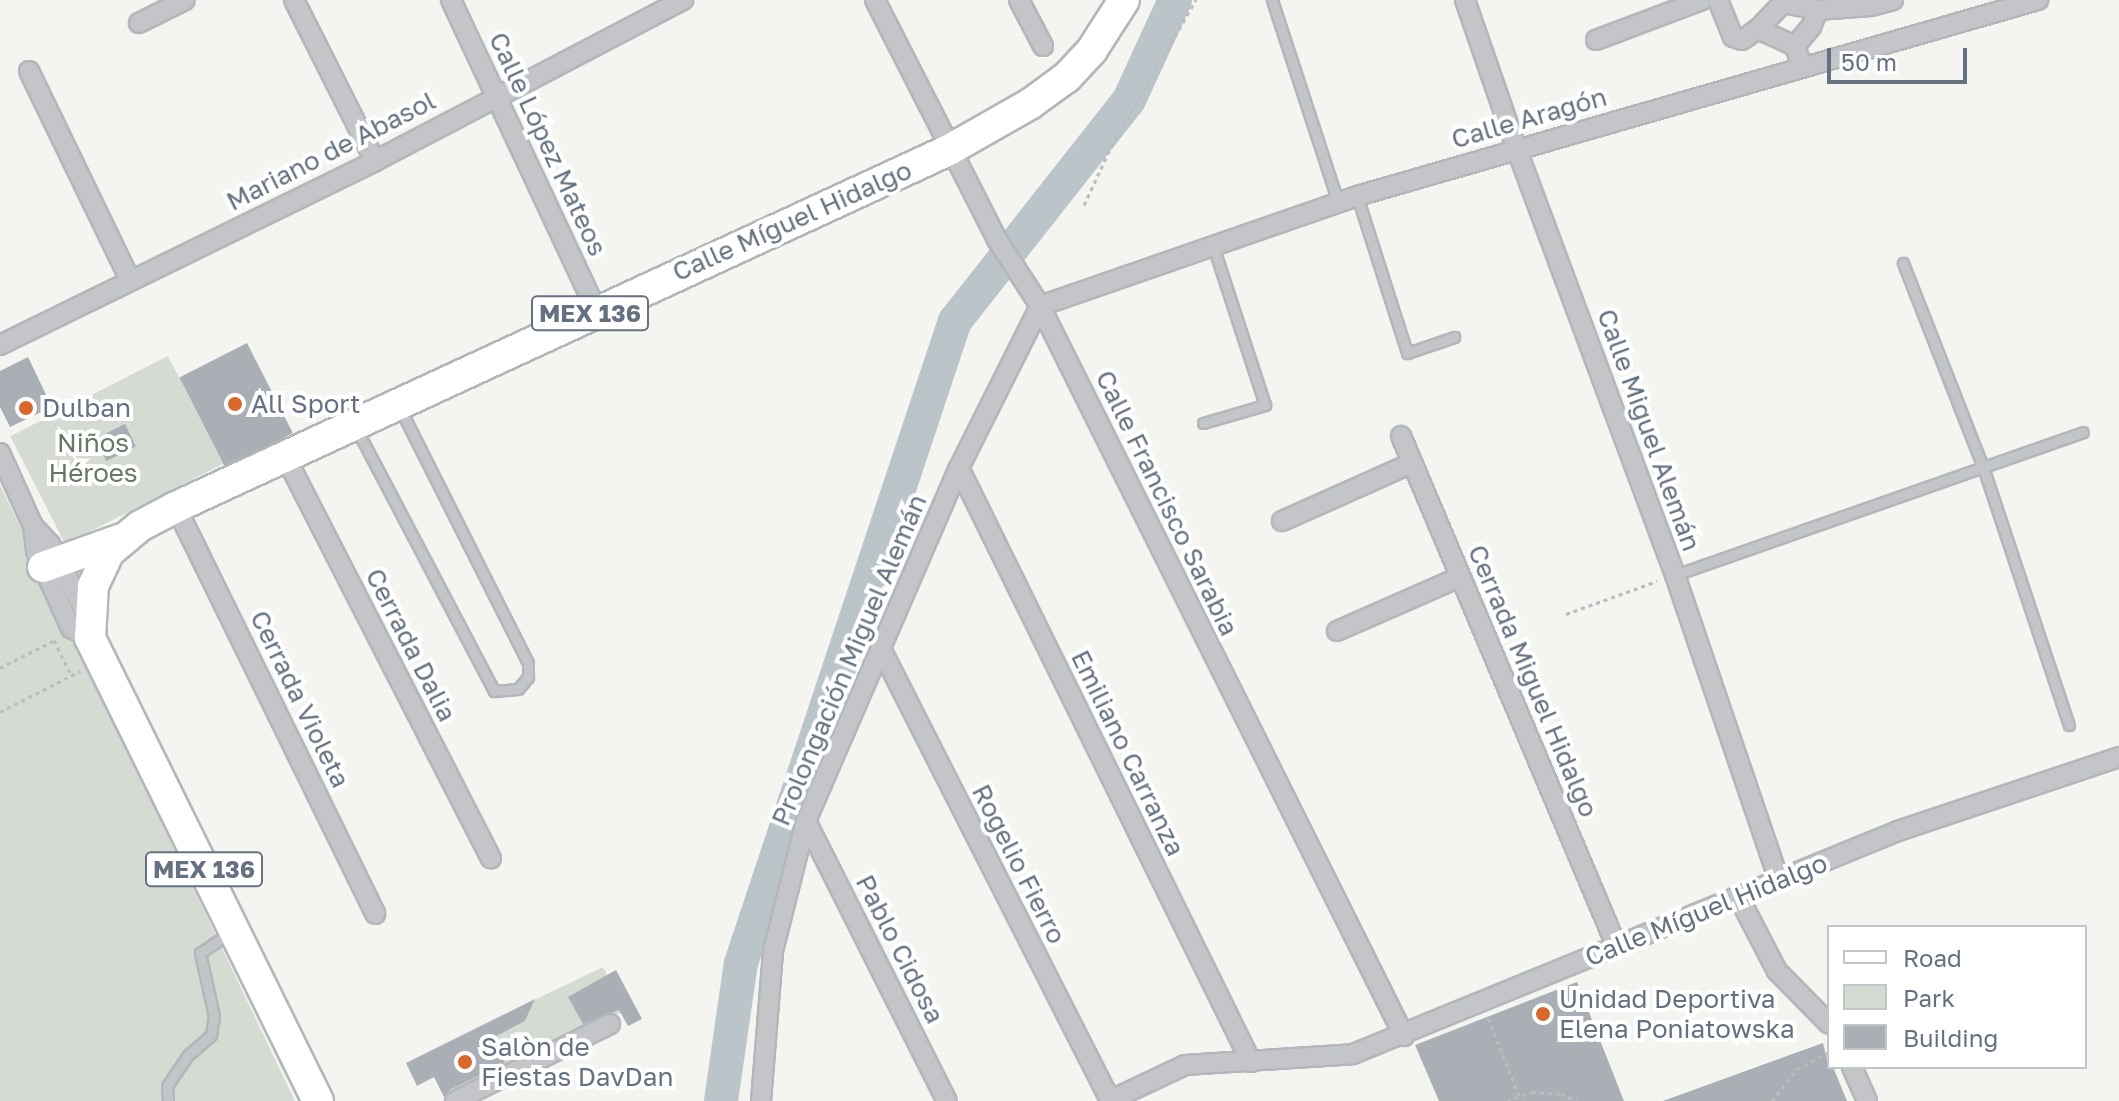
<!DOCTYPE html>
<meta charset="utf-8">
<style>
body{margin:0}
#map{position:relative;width:2119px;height:1101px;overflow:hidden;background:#f4f4f1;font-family:"Golos Text",sans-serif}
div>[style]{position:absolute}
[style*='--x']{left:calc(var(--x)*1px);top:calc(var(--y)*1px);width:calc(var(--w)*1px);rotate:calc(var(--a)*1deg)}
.green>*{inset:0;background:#d5dbd2;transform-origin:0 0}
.river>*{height:34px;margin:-17px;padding:0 17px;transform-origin:17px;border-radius:17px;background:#bbc4c9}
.building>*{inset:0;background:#a9afb5;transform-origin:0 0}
.path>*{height:3px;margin-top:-1.5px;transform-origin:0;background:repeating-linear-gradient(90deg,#babcbe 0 4px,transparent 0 8px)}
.roads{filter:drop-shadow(2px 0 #b3b7ba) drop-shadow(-2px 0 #b3b7ba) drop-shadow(0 2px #b3b7ba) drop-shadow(0 -2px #b3b7ba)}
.service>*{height:9px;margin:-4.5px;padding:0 4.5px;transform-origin:4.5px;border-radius:4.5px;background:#c3c5c9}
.minor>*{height:18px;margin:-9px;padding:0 9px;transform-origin:9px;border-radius:9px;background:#c3c5c9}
.primary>*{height:30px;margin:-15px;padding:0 15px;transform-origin:15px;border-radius:15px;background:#fff}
.dots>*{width:22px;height:22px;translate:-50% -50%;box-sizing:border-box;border:4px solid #fff;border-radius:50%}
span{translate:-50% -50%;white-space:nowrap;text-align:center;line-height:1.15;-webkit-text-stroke:8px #fff;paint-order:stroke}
.shield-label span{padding:2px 6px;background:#fff;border:2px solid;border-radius:6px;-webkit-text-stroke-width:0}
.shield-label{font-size:24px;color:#657180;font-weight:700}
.street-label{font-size:26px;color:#657180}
.poi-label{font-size:26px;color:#657180}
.left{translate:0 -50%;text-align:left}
.park-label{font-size:26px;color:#657863}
.legend{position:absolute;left:1827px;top:925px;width:260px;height:144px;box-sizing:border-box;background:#fff;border:2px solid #c1c6cc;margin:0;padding:10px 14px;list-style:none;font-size:24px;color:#657180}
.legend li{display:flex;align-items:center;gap:16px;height:40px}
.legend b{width:40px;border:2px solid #c1c6cc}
.scale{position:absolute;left:1827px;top:48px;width:140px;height:36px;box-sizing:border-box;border:4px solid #657180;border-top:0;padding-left:10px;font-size:24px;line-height:28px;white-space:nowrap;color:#657180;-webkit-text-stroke:6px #fff;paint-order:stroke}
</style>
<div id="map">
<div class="green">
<i style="left:168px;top:356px;width:121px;height:177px;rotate:63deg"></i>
<i style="clip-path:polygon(0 485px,89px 670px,295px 1101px,0 1101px)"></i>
<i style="clip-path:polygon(603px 967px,626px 1010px,508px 1069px,493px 1038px,525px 1021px,530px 1011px,526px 1004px)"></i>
</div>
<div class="river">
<i style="--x:721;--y:1101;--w:139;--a:-81.8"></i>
<i style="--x:741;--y:963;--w:677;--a:-71.57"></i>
<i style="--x:955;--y:321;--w:281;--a:-51.8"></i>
<i style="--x:1129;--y:100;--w:110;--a:-65.3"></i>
</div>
<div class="building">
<i style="left:247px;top:343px;width:101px;height:76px;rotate:63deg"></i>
<i style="clip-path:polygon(28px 357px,52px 407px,10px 427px,0 407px,0 371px)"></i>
<i style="left:125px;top:424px;width:25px;height:33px;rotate:64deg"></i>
<i style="clip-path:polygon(616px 970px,642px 1019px,628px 1026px,619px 1010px,583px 1024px,568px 997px)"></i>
<i style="clip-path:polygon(1577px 982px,1624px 1101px,1439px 1101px,1415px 1045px)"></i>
<i style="clip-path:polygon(535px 999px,525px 1021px,493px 1038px,505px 1063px,450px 1090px,444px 1097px,434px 1077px,417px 1086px,406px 1063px)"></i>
<i style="clip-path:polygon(1823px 1043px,1829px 1067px,1833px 1067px,1847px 1101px,1663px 1101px)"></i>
</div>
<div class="path">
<i style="--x:1084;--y:205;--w:64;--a:-65"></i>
<i style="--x:1111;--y:147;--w:170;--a:-60"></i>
<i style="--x:1566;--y:614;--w:97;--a:-19.9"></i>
<i style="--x:54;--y:640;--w:39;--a:64"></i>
<i style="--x:0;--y:668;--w:64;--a:-27"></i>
<i style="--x:0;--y:712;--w:90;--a:-27.1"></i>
<i style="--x:1488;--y:1018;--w:84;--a:68.3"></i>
<i style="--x:1507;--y:1101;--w:27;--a:-20"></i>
<i style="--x:1532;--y:1092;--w:29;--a:4"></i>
<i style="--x:1561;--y:1094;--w:17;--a:24"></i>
<i style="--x:1772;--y:1101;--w:41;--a:-52"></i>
<i style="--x:1797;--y:1069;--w:36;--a:-28"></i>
</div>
<div class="roads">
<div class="service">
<i style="--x:1272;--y:0;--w:213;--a:71.9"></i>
<i style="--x:1357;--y:196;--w:165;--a:72.3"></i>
<i style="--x:1407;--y:353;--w:50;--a:-18.8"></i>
<i style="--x:1903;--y:263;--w:219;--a:68.6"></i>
<i style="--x:1983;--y:467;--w:272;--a:71.6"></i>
<i style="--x:1203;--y:423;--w:65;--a:-16.2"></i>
<i style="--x:1265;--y:405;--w:167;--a:-108.1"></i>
<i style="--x:357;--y:430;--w:295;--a:62.3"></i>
<i style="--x:494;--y:691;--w:24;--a:-5"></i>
<i style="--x:518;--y:689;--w:16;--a:-50"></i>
<i style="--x:528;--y:677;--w:14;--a:-90"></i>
<i style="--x:528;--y:663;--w:285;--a:-116.7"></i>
<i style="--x:1675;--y:575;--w:432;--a:-19.3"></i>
<i style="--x:168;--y:1101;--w:15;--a:-94"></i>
<i style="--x:167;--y:1086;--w:36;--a:-56"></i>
<i style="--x:187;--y:1056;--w:32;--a:-41"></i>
<i style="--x:211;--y:1035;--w:19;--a:-81"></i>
<i style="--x:214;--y:1016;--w:65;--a:-102.5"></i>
<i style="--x:200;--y:953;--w:37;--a:-34"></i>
</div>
<div class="minor">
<i style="--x:294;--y:0;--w:180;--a:63.3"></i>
<i style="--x:451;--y:0;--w:342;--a:64.9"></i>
<i style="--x:875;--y:0;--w:271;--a:63"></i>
<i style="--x:998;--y:241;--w:77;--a:57.1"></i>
<i style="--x:1040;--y:306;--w:816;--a:63.5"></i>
<i style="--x:1019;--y:0;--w:52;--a:62.4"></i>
<i style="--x:1465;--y:0;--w:159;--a:70.9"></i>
<i style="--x:1517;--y:150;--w:453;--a:69.6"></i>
<i style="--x:1675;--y:575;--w:323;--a:71.2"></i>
<i style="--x:1718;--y:0;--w:40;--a:68"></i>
<i style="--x:1733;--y:37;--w:9;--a:18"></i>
<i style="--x:1742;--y:40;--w:19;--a:-35"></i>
<i style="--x:1758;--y:29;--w:36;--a:-46"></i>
<i style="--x:1783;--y:3;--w:36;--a:11"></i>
<i style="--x:1818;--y:10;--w:53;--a:-4.3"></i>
<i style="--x:1871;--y:6;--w:23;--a:-15"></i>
<i style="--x:139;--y:23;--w:51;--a:-26.6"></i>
<i style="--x:1758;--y:29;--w:41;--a:24.7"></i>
<i style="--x:1795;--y:46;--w:21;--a:71"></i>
<i style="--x:1596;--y:40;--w:113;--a:-20.7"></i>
<i style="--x:1795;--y:46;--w:25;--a:-50"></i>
<i style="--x:1811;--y:27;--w:18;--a:-68"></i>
<i style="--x:29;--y:71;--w:230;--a:64.2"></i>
<i style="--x:0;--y:345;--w:418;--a:-26.1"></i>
<i style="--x:375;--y:161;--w:348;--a:-27.6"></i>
<i style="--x:1401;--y:436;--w:555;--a:67.09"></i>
<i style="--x:0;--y:453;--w:80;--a:65.7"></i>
<i style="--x:33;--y:526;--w:25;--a:83"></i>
<i style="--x:36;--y:551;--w:85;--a:65.6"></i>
<i style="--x:71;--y:628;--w:21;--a:28"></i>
<i style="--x:285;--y:456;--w:452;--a:62.9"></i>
<i style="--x:959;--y:468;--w:662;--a:63.82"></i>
<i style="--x:176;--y:507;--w:453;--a:63.9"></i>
<i style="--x:1282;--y:521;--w:142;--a:-24"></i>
<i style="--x:33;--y:526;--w:25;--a:47"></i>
<i style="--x:50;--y:544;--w:80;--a:62.5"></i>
<i style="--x:1337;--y:631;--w:134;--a:-23.7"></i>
<i style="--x:882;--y:651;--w:504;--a:63.08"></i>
<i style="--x:806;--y:821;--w:313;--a:63.3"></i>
<i style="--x:1738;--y:896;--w:85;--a:62.5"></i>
<i style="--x:1777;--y:971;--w:74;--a:45.5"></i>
<i style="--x:1852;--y:1067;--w:37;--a:66"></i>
<i style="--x:455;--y:1101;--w:173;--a:-26.4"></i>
<i style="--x:761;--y:1101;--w:150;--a:-85.4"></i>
<i style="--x:773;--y:951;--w:134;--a:-75.8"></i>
<i style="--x:806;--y:821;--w:385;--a:-66.6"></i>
<i style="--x:959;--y:468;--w:181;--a:-63.4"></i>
<i style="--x:1040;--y:306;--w:336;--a:-19.1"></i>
<i style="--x:1357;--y:196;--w:709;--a:-16.06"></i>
<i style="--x:1109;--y:1101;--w:84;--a:-25.3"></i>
<i style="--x:1185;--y:1065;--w:168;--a:-3.7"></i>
<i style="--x:1353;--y:1054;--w:589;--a:-22.25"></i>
<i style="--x:1898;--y:831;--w:233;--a:-18.5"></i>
</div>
<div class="primary">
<i style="--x:43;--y:567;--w:83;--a:-19.7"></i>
<i style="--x:318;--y:1101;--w:516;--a:-116.22"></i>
<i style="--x:90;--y:638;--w:52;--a:-86.7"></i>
<i style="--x:93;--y:586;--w:38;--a:-65"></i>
<i style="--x:109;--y:552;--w:40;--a:-40"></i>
<i style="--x:140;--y:526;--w:41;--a:-27.8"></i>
<i style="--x:176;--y:507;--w:851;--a:-24.79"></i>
<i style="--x:949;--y:150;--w:93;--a:-29.6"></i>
<i style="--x:1030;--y:104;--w:46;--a:-36.1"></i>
<i style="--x:1067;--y:77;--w:37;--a:-47"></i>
<i style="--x:1092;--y:50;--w:59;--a:-57.4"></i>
</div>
</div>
<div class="dots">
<i style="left:235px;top:404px;background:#d9672c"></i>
<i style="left:26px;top:408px;background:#d9672c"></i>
<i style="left:1543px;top:1014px;background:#d9672c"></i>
<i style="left:465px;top:1062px;background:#d9672c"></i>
</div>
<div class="shield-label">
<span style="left:590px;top:313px">MEX 136</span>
<span style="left:204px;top:869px">MEX 136</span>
</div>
<div class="street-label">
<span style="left:1529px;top:118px;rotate:-16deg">Calle Aragón</span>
<span style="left:548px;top:144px;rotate:65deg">Calle López Mateos</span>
<span style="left:331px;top:151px;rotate:-27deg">Mariano de Abasol</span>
<span style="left:792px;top:221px;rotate:-24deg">Calle Míguel Hidalgo</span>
<span style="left:1649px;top:430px;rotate:70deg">Calle Miguel Alemán</span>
<span style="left:1167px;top:503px;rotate:64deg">Calle Francisco Sarabia</span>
<span style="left:411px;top:645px;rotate:63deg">Cerrada Dalia</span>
<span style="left:849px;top:660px;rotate:-67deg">Prolongación Miguel Alemán</span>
<span style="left:1533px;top:681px;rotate:67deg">Cerrada Miguel Hidalgo</span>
<span style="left:300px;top:699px;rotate:64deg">Cerrada Violeta</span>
<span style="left:1128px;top:753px;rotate:64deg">Emiliano Carranza</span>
<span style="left:1019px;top:864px;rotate:63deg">Rogelio Fierro</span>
<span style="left:1706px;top:910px;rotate:-22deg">Calle Míguel Hidalgo</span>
<span style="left:900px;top:949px;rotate:63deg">Pablo Cidosa</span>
</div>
<div class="poi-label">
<span class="left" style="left:251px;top:404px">All Sport</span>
<span class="left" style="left:42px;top:408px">Dulban</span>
<span class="left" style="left:1559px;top:1014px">Unidad Deportiva<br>Elena Poniatowska</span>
<span class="left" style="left:481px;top:1062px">Salòn de<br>Fiestas DavDan</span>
</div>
<div class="park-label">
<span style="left:93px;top:458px">Niños<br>Héroes</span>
</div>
<ul class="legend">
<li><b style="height:10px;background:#fff"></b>Road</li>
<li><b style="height:22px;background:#d5dbd2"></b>Park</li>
<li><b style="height:22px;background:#a9afb5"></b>Building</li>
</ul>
<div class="scale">50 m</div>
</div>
